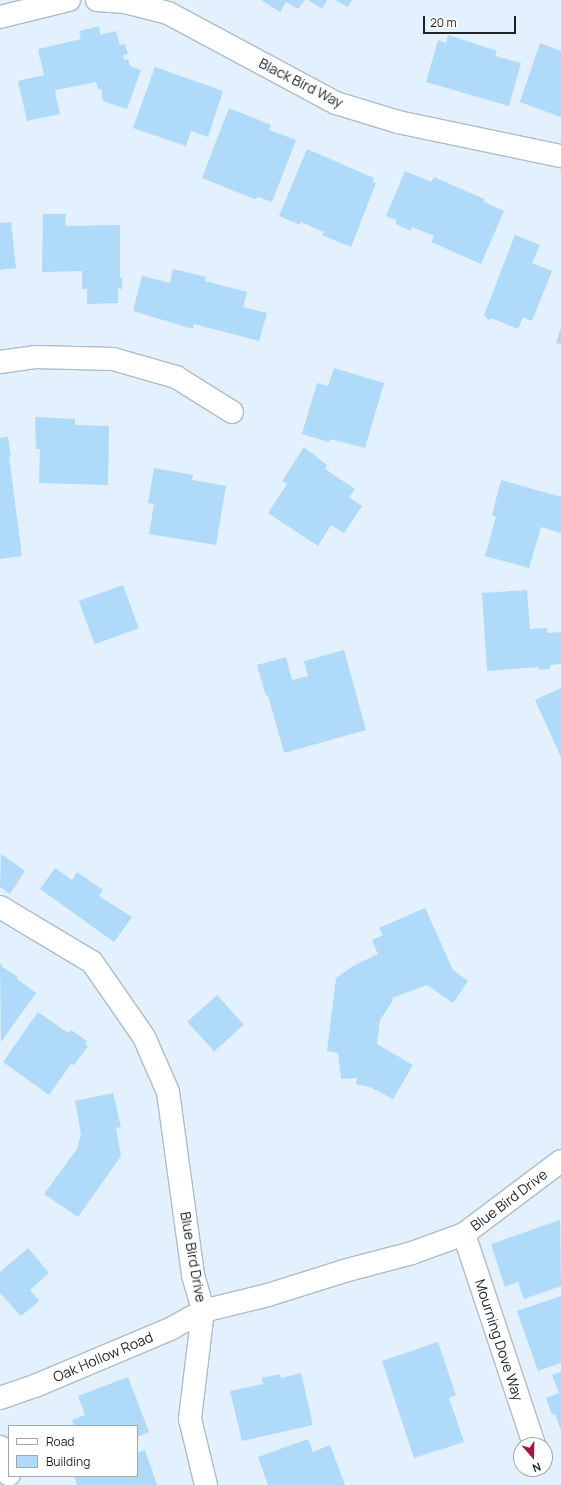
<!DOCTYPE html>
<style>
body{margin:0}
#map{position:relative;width:561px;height:1485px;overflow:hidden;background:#e2f1fd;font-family:Manrope,sans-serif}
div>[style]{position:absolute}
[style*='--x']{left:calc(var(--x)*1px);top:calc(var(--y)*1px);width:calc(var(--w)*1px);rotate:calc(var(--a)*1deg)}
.building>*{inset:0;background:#afdafa;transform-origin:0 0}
.roads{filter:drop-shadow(1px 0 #adbcc7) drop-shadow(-1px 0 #adbcc7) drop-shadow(0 1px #adbcc7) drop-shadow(0 -1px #adbcc7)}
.minor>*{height:22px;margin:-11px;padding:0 11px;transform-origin:11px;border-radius:11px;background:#fff}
span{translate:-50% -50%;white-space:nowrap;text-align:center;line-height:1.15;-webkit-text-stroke:3.5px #fff;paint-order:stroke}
.street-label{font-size:14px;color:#1c2226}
.legend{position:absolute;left:8px;top:1425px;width:130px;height:52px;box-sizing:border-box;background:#fff;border:1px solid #a4a7a8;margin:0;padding:5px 7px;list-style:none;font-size:12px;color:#1c2226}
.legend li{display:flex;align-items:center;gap:8px;height:20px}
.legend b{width:20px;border:1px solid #a4a7a8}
.north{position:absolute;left:513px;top:1437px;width:40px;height:40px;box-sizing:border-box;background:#fff;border:1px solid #a4a7a8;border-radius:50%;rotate:160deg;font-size:11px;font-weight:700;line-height:16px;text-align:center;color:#1c2226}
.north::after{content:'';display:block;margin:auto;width:14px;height:18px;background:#a81144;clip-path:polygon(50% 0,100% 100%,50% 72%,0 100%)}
.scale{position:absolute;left:423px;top:16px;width:93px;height:18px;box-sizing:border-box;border:2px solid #1c2226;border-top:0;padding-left:5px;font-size:12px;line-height:14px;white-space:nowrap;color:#1c2226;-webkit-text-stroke:3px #fff;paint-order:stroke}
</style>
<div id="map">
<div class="building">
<i style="clip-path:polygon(261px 0,305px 0,298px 9px,286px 2px,280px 12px)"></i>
<i style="clip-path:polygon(308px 0,327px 0,322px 9px)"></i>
<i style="clip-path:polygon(335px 0,352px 0,348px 7px)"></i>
<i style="clip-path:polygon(99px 26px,100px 35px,116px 31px,120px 45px,125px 44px,128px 54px,123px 55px,124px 60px,128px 59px,130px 66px,141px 70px,127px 109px,103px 101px,101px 89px,98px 89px,96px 82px,56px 90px,55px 93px,60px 114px,27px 121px,18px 81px,44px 75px,38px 49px,81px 39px,79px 31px)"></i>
<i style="clip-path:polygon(448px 35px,497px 51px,495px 56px,521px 63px,509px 106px,426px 82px,438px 40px,446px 43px)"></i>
<i style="clip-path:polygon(540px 43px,561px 51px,561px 117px,520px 102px)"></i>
<i style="clip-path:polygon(155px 67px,223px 91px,208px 137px,191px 131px,186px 146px,133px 128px)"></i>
<i style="clip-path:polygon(229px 108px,271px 125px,269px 130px,296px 140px,272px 202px,259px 197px,254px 199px,202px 178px)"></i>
<i style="clip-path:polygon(307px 149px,374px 178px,372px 181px,376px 183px,351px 247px,322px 235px,324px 232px,301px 222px,300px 225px,279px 216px)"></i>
<i style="clip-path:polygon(405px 171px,431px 182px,434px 177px,484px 199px,484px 202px,504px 211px,481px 264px,431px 242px,434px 236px,412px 227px,411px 231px,396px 224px,397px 220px,386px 216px)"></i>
<i style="clip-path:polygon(43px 214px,66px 214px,65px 226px,120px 225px,120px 278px,122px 278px,122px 289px,118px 288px,118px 303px,87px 304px,87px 289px,82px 289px,82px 271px,42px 272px)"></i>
<i style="clip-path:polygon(11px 222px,16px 268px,0 270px,0 223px)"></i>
<i style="clip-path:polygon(515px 235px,540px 245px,532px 263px,552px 271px,532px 321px,523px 317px,518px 329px,491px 318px,490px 320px,486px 318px,486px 316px,484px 315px)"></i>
<i style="clip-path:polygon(173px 269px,206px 277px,205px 281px,247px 292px,243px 307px,267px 313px,259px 341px,194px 324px,193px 329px,133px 311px,142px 276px,170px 283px)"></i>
<i style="clip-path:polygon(561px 328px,561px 344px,556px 343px)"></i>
<i style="clip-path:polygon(334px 368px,384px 383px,365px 448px,330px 439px,329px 442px,302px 434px,317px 383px,328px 386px)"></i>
<i style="clip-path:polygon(35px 417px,75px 419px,75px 425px,109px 426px,108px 485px,39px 483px,40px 449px,36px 449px)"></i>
<i style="clip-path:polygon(8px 437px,11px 456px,9px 457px,22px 556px,0 559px,0 438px)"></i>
<i style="clip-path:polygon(304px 447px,327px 465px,325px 469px,355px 489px,349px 497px,362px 506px,344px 533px,331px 525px,318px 546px,268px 513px,287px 484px,282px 481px)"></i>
<i style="clip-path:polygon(154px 468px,193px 475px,192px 480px,226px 486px,216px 545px,149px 534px,154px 504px,148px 503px)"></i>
<i style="clip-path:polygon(501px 480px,561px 497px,561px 533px,541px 527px,529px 568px,485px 556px,496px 517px,492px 515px)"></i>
<i style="left:123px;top:585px;width:46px;height:47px;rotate:70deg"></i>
<i style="clip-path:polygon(527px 590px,530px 629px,547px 628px,547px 633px,561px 632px,561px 664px,550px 665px,550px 669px,539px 670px,539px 667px,487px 671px,482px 593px)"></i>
<i style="clip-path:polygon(344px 650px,366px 730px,284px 753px,268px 695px,266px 696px,257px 665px,286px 657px,292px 680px,308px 676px,304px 661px)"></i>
<i style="clip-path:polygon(561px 688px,561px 757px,535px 700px)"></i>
<i style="clip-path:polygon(1px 854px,25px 871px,10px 894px,0 887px)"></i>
<i style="clip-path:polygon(55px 868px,72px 880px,77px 872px,103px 890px,99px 896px,132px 917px,114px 942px,40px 889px)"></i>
<i style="clip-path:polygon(425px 908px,453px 970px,468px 981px,453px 1003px,427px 985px,392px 998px,393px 1000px,380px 1020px,377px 1044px,413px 1065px,393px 1099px,370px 1087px,356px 1084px,357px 1078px,341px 1079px,338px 1053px,327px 1051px,336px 978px,353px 966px,378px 954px,372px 940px,383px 935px,379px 928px)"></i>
<i style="clip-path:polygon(0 963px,2px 965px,1px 966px,18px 977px,16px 978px,36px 993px,1px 1042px)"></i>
<i style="left:217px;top:995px;width:40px;height:40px;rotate:48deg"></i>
<i style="clip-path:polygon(38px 1012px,68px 1033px,71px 1030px,87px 1041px,85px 1044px,88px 1046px,74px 1065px,71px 1064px,49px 1095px,3px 1062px)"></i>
<i style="clip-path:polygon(113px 1093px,121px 1127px,116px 1128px,121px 1156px,78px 1217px,44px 1194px,77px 1149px,81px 1134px,75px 1101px)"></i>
<i style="clip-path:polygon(560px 1220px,561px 1286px,524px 1299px,518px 1282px,505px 1287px,491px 1244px)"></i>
<i style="clip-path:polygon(28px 1248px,49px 1273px,30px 1290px,39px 1301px,21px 1316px,0 1293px,0 1272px)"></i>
<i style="clip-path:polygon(561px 1296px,561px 1363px,538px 1371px,517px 1311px)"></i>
<i style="clip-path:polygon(438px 1342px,456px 1395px,449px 1398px,464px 1442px,414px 1458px,382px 1361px)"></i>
<i style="clip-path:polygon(561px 1372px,561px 1431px,555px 1414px,552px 1415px,546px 1398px,559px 1393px,552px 1375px)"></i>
<i style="clip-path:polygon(301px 1373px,313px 1425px,242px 1441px,230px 1391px,263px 1384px,262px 1378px,280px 1374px,281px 1378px)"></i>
<i style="clip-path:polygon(128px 1377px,149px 1432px,137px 1437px,137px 1426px,74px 1426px,72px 1420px,85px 1415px,78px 1396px)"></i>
<i style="clip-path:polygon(308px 1439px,313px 1452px,330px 1445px,345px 1485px,268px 1485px,258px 1457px)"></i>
<i style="clip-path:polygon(145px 1450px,157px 1485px,77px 1485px,74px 1476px,137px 1476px,137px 1453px)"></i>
</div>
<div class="roads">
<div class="minor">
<i style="--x:97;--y:0;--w:28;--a:4"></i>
<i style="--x:125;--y:2;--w:44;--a:14.3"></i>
<i style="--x:168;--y:13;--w:191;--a:28.2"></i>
<i style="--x:336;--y:103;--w:65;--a:17"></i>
<i style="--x:398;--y:122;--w:167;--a:11.8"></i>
<i style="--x:0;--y:17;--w:71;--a:-13.8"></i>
<i style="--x:0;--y:362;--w:35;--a:-8"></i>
<i style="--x:35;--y:357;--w:78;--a:1.5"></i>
<i style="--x:113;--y:359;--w:66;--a:15.9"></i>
<i style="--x:176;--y:377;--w:66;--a:32"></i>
<i style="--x:0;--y:907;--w:107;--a:30.9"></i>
<i style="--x:92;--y:962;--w:91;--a:55.3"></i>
<i style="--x:144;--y:1037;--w:60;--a:66.4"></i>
<i style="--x:168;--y:1092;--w:185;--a:82.2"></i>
<i style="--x:193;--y:1275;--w:37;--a:74"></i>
<i style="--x:203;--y:1311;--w:67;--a:-13.8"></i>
<i style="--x:268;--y:1295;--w:80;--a:-17.5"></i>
<i style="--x:344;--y:1271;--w:70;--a:-14.8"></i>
<i style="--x:412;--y:1253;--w:55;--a:-20.1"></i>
<i style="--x:464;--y:1234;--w:121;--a:-37"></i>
<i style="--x:464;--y:1234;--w:222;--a:71.6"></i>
<i style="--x:203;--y:1311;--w:109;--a:96.9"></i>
<i style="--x:190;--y:1419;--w:68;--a:76.4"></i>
<i style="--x:0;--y:1398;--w:37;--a:-19"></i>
<i style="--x:35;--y:1386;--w:149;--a:-22.9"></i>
<i style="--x:172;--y:1328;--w:35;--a:-29"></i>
<i style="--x:0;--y:1447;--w:29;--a:72"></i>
</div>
</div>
<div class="street-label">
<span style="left:301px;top:83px;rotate:27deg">Black Bird Way</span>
<span style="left:509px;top:1200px;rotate:-37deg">Blue Bird Drive</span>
<span style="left:193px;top:1257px;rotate:80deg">Blue Bird Drive</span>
<span style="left:499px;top:1340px;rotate:72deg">Mourning Dove Way</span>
<span style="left:103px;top:1357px;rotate:-23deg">Oak Hollow Road</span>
</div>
<ul class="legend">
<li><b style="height:5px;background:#fff"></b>Road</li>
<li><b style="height:11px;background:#afdafa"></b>Building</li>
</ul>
<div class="north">N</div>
<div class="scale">20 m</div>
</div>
